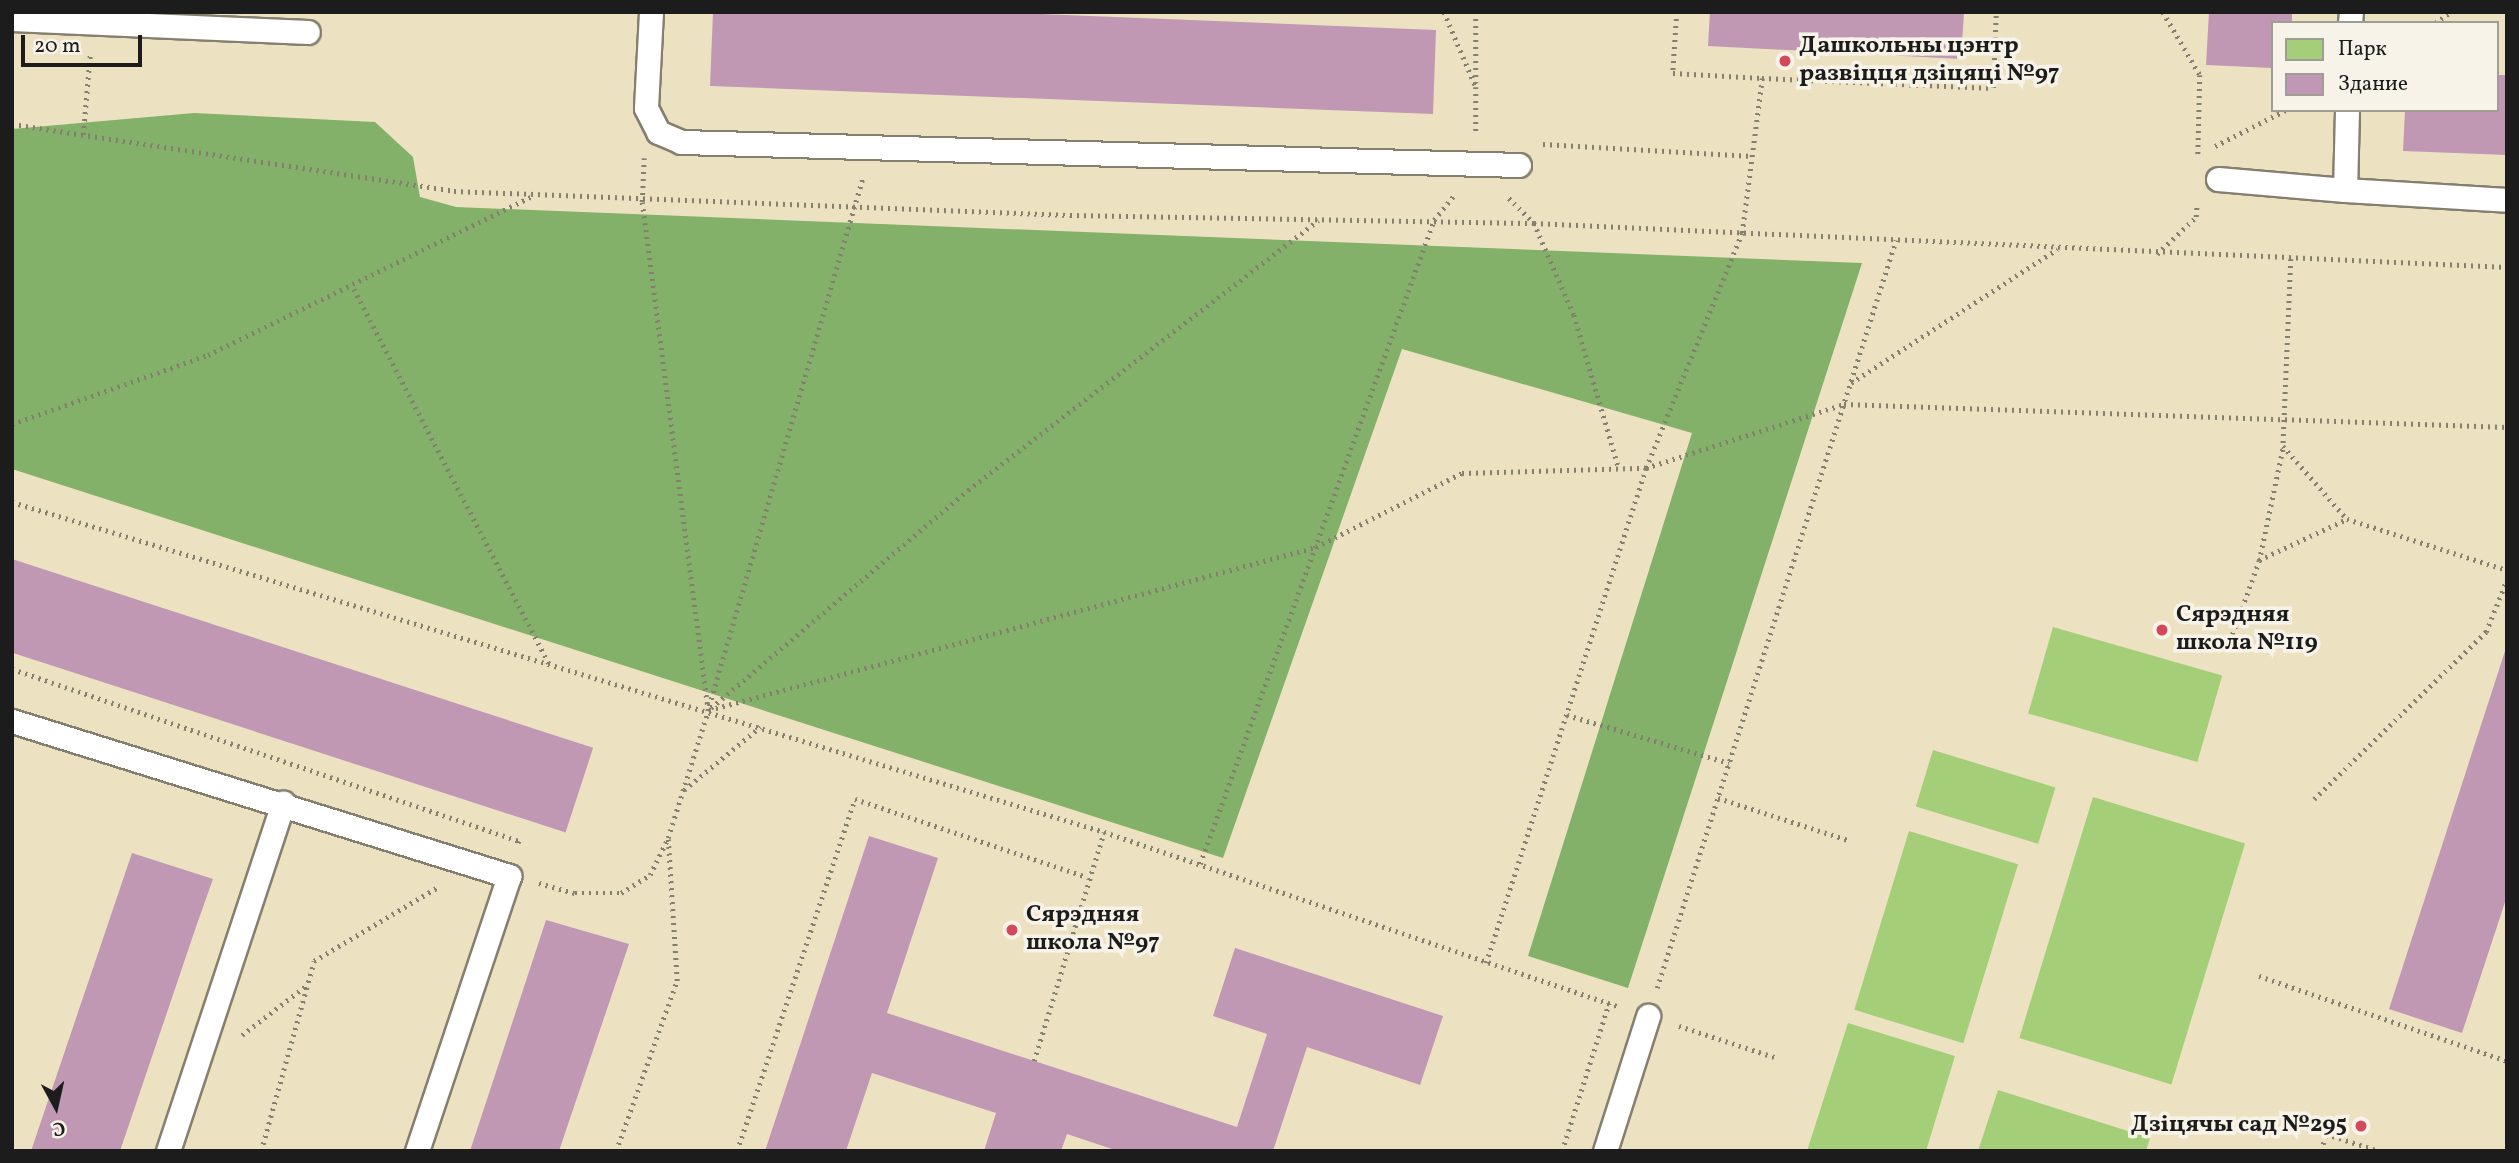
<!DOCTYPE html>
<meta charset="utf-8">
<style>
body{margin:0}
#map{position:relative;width:2519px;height:1163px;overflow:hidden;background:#ece2c2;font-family:Vollkorn,serif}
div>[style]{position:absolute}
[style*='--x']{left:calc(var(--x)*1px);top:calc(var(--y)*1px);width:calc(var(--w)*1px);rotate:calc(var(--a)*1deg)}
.green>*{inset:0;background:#a5ce79;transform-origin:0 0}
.forest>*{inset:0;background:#84b169}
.building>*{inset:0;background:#c198b4;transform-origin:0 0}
.path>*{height:4.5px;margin-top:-2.25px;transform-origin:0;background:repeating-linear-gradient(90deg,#847f6f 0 2px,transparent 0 7px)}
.roads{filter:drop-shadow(2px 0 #847f6f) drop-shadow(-2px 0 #847f6f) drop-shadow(0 2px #847f6f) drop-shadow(0 -2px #847f6f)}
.lane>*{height:23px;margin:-11.5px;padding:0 11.5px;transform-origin:11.5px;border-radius:11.5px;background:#fff}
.dots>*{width:19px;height:19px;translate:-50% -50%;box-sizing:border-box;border:4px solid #f7f3e8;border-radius:50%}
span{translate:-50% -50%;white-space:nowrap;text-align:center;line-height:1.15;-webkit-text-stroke:7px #f7f3e8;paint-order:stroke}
.poi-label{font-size:24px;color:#1c1c1c;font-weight:700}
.left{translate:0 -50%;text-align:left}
.right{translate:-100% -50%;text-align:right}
.frame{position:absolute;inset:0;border:14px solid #1c1c1c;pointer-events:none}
.legend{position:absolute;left:2271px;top:21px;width:228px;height:91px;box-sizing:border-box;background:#f7f3e8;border:2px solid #9f9d96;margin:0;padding:9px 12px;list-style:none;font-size:21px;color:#1c1c1c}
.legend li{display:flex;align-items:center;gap:14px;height:35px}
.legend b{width:35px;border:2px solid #9f9d96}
.north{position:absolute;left:21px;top:1072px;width:70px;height:70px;-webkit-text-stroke:5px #f7f3e8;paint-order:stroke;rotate:172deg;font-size:19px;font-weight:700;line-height:28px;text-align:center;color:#1c1c1c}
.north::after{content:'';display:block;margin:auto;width:24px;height:32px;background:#1c1c1c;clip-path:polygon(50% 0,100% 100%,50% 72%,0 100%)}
.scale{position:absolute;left:21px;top:35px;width:121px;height:32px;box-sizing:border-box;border:4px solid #1c1c1c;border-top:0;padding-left:9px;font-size:21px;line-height:24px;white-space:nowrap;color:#1c1c1c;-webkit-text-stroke:5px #f7f3e8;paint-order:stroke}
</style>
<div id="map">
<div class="green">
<i style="left:2053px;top:627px;width:176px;height:90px;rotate:16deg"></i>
<i style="left:1933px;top:750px;width:128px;height:59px;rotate:17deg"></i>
<i style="left:2093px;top:797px;width:159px;height:252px;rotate:17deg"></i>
<i style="left:1909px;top:831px;width:114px;height:187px;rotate:17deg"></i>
<i style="clip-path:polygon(1848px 1023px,1955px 1056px,1926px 1151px,1807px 1151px)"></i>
<i style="clip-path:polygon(1998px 1090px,2150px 1138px,2146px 1151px,1978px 1151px)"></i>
</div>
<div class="forest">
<i style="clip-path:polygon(194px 113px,375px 122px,413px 157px,420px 197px,456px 207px,1862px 263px,1628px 988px,1528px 956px,1692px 433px,1402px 349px,1223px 858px,12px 469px,12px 129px)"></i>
</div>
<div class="building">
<i style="clip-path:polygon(713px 12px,993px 12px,1436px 30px,1433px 114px,710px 86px)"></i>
<i style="clip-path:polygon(1710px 12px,1964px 12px,1961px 59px,1708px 46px)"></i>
<i style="clip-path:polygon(2209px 12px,2292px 12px,2292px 23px,2272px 23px,2272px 68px,2206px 65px)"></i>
<i style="clip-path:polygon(2496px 75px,2507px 75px,2507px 155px,2403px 151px,2405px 110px,2496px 110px)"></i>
<i style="left:12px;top:559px;width:611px;height:89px;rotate:18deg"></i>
<i style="clip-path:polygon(2506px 648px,2507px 896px,2462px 1033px,2389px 1009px)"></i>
<i style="clip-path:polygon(869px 836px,938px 858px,887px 1013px,1237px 1127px,1267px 1034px,1213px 1016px,1235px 948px,1443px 1016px,1420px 1085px,1307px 1047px,1273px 1151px,1118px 1151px,1067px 1134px,1061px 1151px,984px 1151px,996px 1113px,872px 1073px,846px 1151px,765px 1151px)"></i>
<i style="clip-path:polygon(132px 853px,213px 879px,197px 924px,120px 1151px,31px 1151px)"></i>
<i style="clip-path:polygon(546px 920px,629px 944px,559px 1151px,470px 1151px)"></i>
</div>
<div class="path">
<i style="--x:1444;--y:12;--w:82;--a:66.9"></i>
<i style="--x:1476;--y:87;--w:47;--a:90"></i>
<i style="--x:1476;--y:12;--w:71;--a:90"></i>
<i style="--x:1677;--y:12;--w:61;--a:93.8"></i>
<i style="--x:1673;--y:73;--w:89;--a:3.2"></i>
<i style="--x:2163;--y:12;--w:73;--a:59.6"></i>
<i style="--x:2200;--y:75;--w:80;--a:91.4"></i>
<i style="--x:2435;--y:23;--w:19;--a:-35"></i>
<i style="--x:12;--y:124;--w:447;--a:8.6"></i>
<i style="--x:454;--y:191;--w:616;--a:2.23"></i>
<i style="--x:1070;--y:215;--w:464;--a:1"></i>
<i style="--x:1534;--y:223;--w:974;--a:2.59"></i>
<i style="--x:83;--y:135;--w:80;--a:-85"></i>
<i style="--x:1543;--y:144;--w:210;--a:3.3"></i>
<i style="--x:2215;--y:146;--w:80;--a:-26.9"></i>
<i style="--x:1509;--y:198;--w:35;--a:45"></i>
<i style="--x:1534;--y:223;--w:100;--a:66.5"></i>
<i style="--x:1574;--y:315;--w:160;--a:73.7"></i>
<i style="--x:2157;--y:254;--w:54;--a:-43.5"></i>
<i style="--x:2196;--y:217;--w:14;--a:-86"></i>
<i style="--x:2291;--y:259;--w:187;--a:92.4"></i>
<i style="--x:2283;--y:446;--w:97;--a:48.8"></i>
<i style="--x:2347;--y:519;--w:168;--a:17.7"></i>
<i style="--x:354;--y:289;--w:422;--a:62.5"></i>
<i style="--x:1851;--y:383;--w:246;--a:-33"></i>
<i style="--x:12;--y:424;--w:208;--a:-19.4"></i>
<i style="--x:208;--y:355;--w:362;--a:-26.1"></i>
<i style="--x:12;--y:502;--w:1141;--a:16.81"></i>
<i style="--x:1104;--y:832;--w:542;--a:18.74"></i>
<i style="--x:2259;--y:560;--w:97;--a:-25"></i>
<i style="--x:2230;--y:641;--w:85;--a:-70.1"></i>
<i style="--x:2259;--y:561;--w:116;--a:-78.1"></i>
<i style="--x:12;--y:669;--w:535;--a:18.74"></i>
<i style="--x:519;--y:841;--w:6;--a:108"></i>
<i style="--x:709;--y:706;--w:551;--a:-73.77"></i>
<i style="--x:711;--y:708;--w:337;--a:-40.3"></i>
<i style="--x:968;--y:490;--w:442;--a:-37.6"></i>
<i style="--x:709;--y:710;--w:629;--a:-15.03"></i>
<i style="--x:1316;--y:547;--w:164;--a:-26.9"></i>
<i style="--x:1462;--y:473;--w:184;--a:-1.6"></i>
<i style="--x:1646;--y:468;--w:208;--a:-17.9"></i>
<i style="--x:1844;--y:404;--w:663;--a:1.99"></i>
<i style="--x:1567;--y:715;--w:169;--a:16.5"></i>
<i style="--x:684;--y:790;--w:99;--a:-39.7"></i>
<i style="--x:1718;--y:798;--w:137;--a:17.9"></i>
<i style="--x:2314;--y:799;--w:240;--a:-44.2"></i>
<i style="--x:2486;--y:632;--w:57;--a:-68.4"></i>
<i style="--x:1200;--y:864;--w:685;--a:-70.03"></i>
<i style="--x:1434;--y:220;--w:32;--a:-51"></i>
<i style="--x:539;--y:883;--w:37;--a:16"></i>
<i style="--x:575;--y:893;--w:46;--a:0"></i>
<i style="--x:621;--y:893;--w:34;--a:-32"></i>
<i style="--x:650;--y:875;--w:41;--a:-64.1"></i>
<i style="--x:668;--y:838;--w:133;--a:-72.5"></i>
<i style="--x:708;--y:711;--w:513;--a:-97.39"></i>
<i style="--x:642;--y:202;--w:44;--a:-87.4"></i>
<i style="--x:1486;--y:963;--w:520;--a:-72.09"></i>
<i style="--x:1646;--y:468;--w:254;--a:-67.8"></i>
<i style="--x:1742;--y:233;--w:156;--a:-82.6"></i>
<i style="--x:1762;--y:78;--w:231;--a:2.5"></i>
<i style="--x:1993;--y:88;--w:76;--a:-87.7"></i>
<i style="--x:2259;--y:976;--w:262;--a:18.9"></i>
<i style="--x:1657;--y:988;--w:785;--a:-72.28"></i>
<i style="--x:1679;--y:1026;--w:103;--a:18.1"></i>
<i style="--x:242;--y:1035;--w:82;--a:-37.6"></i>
<i style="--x:1034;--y:1061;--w:239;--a:-73"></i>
<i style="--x:261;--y:1151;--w:197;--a:-74.4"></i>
<i style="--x:314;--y:961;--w:144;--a:-30.8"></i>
<i style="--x:616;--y:1151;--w:181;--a:-70.3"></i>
<i style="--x:677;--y:981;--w:142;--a:-93.6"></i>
<i style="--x:737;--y:1151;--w:371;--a:-71.5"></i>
<i style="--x:855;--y:799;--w:245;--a:18.6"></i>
<i style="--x:1562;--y:1151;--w:155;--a:-72.4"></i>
<i style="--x:2321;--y:1151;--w:18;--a:-74"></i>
<i style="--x:2326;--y:1134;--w:56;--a:17.8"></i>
</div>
<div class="roads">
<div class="lane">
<i style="--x:651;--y:12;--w:96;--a:93"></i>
<i style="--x:646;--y:108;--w:27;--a:63"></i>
<i style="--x:658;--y:132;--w:25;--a:23"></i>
<i style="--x:681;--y:142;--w:838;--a:1.57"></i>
<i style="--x:12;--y:19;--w:296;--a:2.5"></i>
<i style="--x:2350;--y:23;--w:11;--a:-85"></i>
<i style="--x:2347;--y:110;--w:80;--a:91.4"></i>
<i style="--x:2345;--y:190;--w:162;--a:3.5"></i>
<i style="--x:2218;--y:179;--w:127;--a:5"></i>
<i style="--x:12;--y:721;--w:521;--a:17.32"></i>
<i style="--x:509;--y:876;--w:290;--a:108.5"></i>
<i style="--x:168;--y:1151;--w:367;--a:-71.7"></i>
<i style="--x:1605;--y:1151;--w:142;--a:-72.3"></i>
</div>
</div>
<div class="dots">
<i style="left:1785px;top:61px;background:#d1495b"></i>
<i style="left:2162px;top:630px;background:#d1495b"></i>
<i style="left:1012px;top:930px;background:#d1495b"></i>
<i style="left:2361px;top:1126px;background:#d1495b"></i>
</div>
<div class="poi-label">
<span class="left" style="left:1799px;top:61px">Дашкольны цэнтр<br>развіцця дзіцяці №97</span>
<span class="left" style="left:2176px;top:630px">Сярэдняя<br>школа №119</span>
<span class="left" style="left:1026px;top:930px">Сярэдняя<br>школа №97</span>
<span class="right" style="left:2347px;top:1126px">Дзіцячы сад №295</span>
</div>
<div class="frame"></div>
<ul class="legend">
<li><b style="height:19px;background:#a5ce79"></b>Парк</li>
<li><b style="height:19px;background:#c198b4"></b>Здание</li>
</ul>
<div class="north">С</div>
<div class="scale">20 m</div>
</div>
